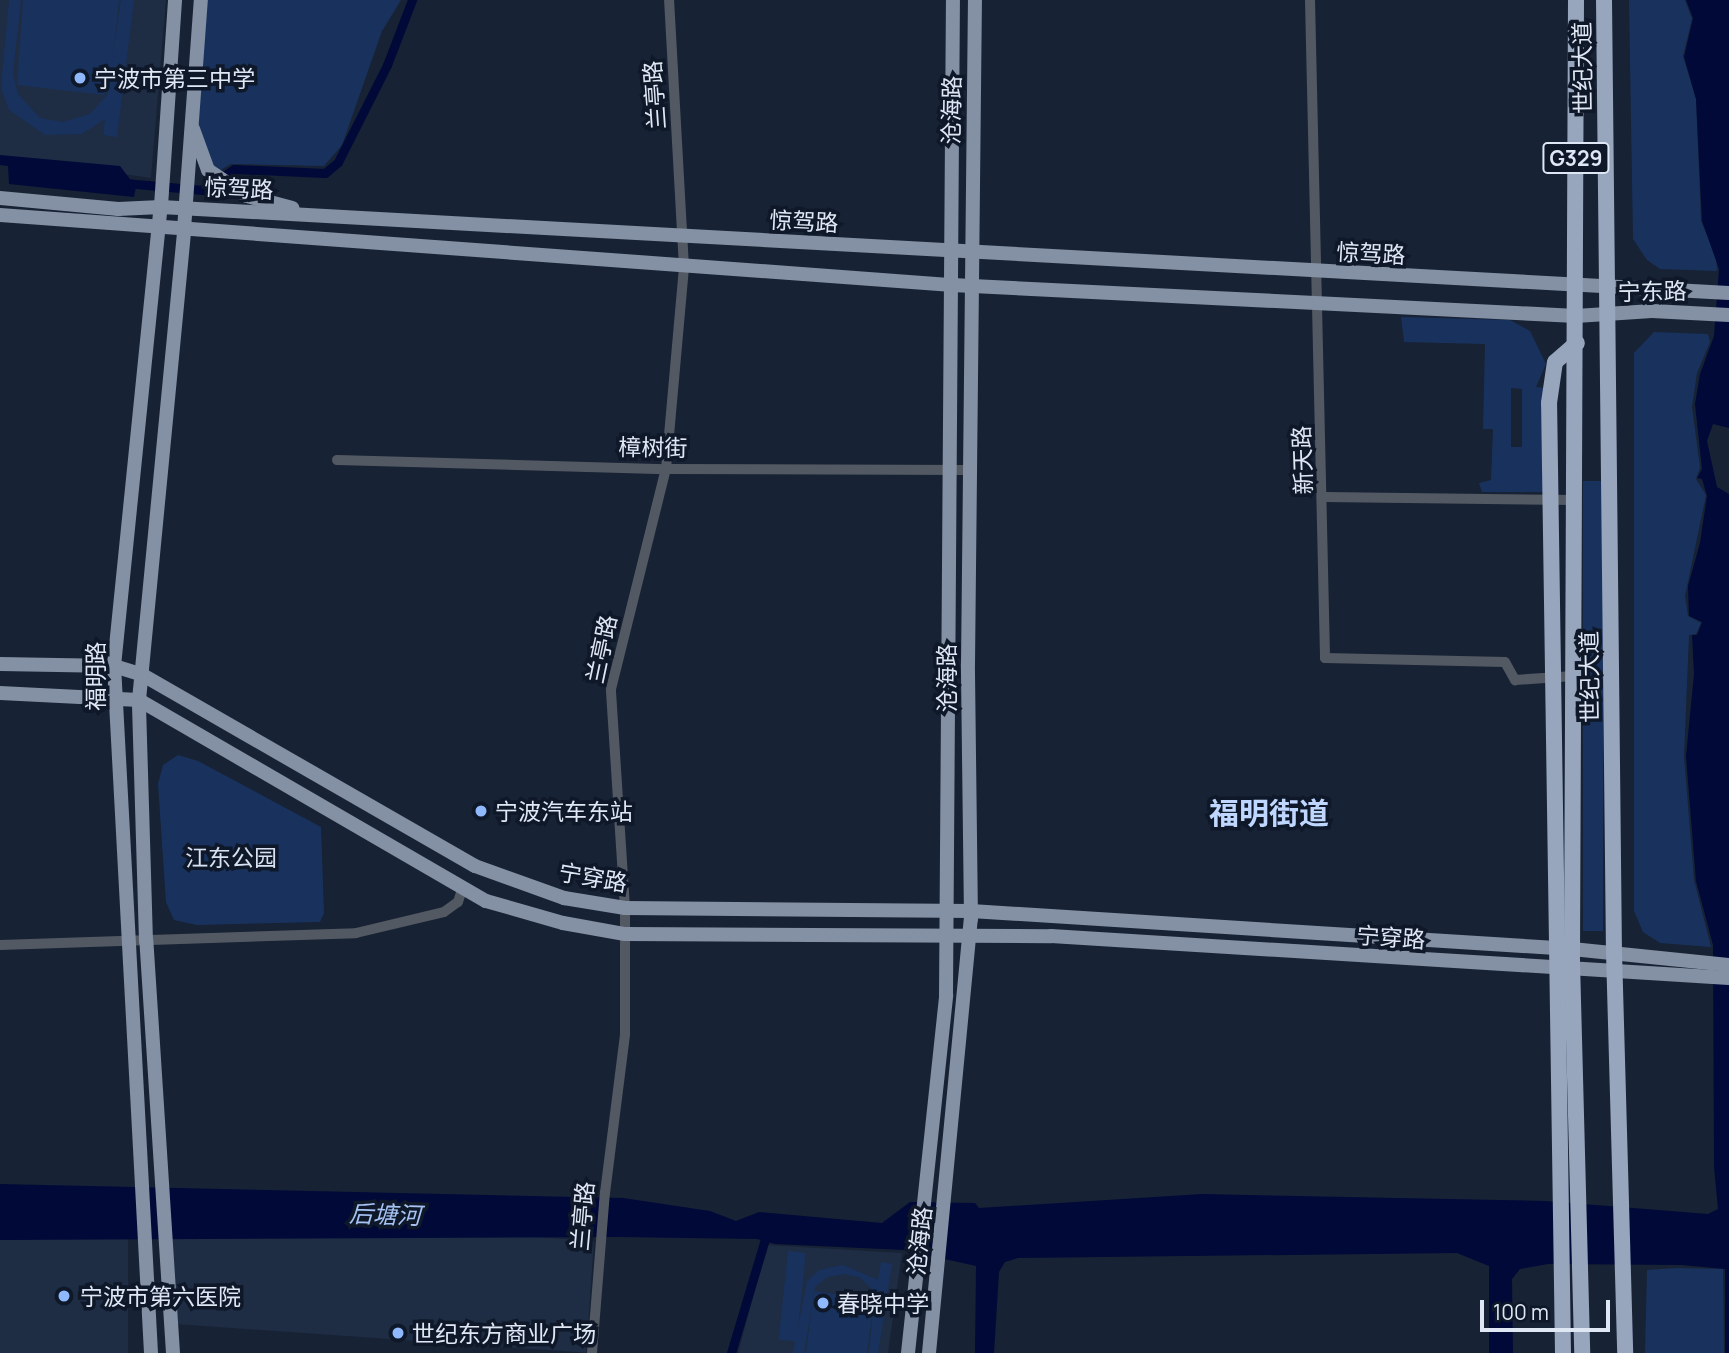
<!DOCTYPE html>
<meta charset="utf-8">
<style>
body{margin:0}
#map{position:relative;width:1729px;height:1353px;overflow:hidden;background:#172234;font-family:Manrope,"Noto Sans SC",sans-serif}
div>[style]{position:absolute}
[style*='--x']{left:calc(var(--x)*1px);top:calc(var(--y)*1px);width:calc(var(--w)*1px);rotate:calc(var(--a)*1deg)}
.built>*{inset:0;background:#1e2c44;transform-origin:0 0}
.green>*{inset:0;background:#19325d;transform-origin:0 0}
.water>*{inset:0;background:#000938}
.canal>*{height:9px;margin:-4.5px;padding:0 4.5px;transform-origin:4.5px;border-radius:4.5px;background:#000938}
.minor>*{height:10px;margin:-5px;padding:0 5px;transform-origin:5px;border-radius:5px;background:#535962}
.major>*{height:14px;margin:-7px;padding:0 7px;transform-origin:7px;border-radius:7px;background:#8490a3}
.highway>*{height:16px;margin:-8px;padding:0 8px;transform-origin:8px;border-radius:8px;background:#97a5bd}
.dots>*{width:19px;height:19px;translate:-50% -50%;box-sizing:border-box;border:4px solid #0e1829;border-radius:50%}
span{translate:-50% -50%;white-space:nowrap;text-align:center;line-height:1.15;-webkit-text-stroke:7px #0e1829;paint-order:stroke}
.shield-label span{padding:2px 5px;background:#0e1829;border:2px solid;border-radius:5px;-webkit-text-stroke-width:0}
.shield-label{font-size:21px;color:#dfe7f4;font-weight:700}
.street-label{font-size:23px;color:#dfe7f4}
.poi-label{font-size:23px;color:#dfe7f4}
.left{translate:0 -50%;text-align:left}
.park-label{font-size:23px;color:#d7e1f2}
.water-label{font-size:24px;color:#a6c3f3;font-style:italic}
.district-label{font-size:30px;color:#bfd7fe;font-weight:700}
.scale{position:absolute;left:1480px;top:1300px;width:130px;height:32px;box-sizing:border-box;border:4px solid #dfe7f4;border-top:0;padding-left:9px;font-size:21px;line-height:24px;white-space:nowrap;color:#dfe7f4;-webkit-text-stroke:5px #0e1829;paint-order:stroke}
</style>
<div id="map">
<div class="built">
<i style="clip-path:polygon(0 0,166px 0,151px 178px,0 156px)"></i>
<i style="left:128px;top:1239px;width:114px;height:128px;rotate:90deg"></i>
<i style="left:594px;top:1241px;width:112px;height:422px;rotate:94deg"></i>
<i style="clip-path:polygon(767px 1245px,902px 1253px,888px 1353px,738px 1353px)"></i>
</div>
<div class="green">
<i style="clip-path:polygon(9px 0,21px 0,13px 74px,18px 94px,40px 118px,63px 122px,90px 114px,107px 95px,121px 0,134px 0,117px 137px,103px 135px,105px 119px,82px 134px,45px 135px,9px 110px,1px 88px)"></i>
<i style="clip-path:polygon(23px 0,119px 0,110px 85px,104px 95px,17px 85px)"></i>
<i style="clip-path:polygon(206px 0,401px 0,382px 31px,342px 145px,324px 166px,231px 164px,215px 173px,193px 124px)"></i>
<i style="clip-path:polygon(1629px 0,1685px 0,1692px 19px,1683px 56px,1696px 99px,1701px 221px,1716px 256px,1717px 271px,1660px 269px,1647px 260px,1633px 239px)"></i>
<i style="clip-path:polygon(evenodd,1401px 317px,1510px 320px,1530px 331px,1546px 364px,1536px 387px,1546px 388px,1545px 492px,1482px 492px,1479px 483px,1491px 480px,1493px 429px,1483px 429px,1485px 344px,1404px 342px,1401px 317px,1511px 388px,1522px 389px,1522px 447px,1511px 447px,1511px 388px)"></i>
<i style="clip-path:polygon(1654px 332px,1708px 334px,1710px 342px,1697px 373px,1692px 407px,1700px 467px,1696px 479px,1706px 495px,1685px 596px,1688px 616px,1701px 623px,1696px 634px,1689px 635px,1684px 756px,1694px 880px,1711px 947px,1660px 943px,1643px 932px,1634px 911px,1634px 353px)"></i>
<i style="left:1603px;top:481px;width:450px;height:20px;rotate:90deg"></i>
<i style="clip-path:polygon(178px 755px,198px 761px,321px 827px,324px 913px,320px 922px,197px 925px,174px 920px,166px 902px,158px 784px,163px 765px)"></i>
<i style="left:788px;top:1251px;width:18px;height:89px;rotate:6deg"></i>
<i style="clip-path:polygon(881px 1262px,892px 1264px,878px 1353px,869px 1353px,875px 1293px,861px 1278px,845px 1274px,827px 1277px,815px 1287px,804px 1353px,793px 1353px,807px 1281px,819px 1270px,843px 1265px,878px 1280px)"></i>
<i style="clip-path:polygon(1677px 1268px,1723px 1269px,1724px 1353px,1645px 1353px,1647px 1270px)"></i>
<i style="clip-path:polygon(814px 1291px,874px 1300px,867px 1353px,806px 1353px)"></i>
</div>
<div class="water">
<i style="clip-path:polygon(1686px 0,1729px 0,1729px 428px,1713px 424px,1707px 441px,1717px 487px,1729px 494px,1729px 1353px,1725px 1353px,1725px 1269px,1682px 1265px,1548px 1264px,1520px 1269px,1512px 1279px,1513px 1353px,1489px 1353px,1489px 1266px,1457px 1253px,1018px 1258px,1005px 1262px,999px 1272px,994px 1353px,975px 1353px,976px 1266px,904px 1250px,775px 1244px,757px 1239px,619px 1237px,0 1240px,0 1184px,623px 1198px,710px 1211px,736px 1221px,759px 1212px,882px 1223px,910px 1202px,975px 1203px,979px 1208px,1202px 1194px,1546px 1201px,1708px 1214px,1718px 1209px,1714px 1167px,1713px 945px,1696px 881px,1686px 756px,1694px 674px,1692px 635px,1697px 635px,1702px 622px,1689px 616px,1688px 586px,1700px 543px,1707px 496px,1702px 479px,1697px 478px,1702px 469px,1695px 404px,1700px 374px,1714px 336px,1719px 269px,1702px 221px,1696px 99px,1684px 57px,1693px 18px)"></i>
<i style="clip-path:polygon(0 155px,120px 166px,136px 187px,134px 197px,9px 184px,8px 166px,0 165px)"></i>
</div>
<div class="canal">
<i style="--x:125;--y:183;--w:78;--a:5.1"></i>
<i style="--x:203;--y:190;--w:37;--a:-34"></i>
<i style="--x:234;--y:169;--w:91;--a:2.5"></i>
<i style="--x:325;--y:173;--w:17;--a:-40"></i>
<i style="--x:338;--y:162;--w:109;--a:-63.2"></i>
<i style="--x:387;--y:65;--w:70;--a:-69"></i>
<i style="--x:731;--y:1353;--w:129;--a:-73.4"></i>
</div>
<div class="minor">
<i style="--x:1310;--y:0;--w:658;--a:88.69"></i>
<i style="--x:1325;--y:658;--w:180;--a:1.3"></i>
<i style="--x:1505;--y:662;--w:21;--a:61"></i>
<i style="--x:1515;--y:680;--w:59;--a:-3.9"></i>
<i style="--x:337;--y:460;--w:329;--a:1.6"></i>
<i style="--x:666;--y:469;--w:303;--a:0.2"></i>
<i style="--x:1325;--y:497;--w:250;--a:0.7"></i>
<i style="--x:0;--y:945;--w:356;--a:-1.9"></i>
<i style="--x:356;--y:933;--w:90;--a:-13.4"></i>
<i style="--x:444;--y:912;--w:17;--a:-36"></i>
<i style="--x:458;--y:902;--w:16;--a:-72"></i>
<i style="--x:592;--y:1353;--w:161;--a:-85.4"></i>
<i style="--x:605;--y:1193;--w:160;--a:-82.8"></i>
<i style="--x:625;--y:1034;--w:126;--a:-90"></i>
<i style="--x:625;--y:908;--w:219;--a:-93.7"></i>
<i style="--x:611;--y:689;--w:227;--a:-76"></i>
<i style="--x:666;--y:469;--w:203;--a:-84.9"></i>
<i style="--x:684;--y:267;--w:267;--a:-93.2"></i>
</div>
<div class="major">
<i style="--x:193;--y:129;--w:44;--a:69.9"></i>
<i style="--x:208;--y:170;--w:47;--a:33.7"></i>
<i style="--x:247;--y:196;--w:47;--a:14.9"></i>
<i style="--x:0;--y:198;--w:119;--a:5.3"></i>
<i style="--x:118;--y:209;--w:43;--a:-2.7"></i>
<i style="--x:161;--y:207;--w:1570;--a:3.14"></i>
<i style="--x:0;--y:215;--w:955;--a:4.21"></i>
<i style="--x:952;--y:285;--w:625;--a:2.84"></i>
<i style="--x:1576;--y:316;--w:76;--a:-3.8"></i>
<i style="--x:1652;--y:311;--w:77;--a:3"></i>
<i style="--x:0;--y:664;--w:114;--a:1"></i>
<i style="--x:114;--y:666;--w:28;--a:17"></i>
<i style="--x:141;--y:674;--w:385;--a:29.9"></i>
<i style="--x:475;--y:866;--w:95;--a:19.8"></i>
<i style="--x:564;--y:898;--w:62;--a:9.3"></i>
<i style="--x:625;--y:908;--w:346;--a:0.5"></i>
<i style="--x:971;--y:911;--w:602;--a:3.62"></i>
<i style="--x:1572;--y:949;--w:158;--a:5.8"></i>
<i style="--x:0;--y:693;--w:139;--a:2.9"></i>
<i style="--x:139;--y:700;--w:401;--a:30.1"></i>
<i style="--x:486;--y:901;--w:80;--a:15.9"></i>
<i style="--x:563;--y:923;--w:63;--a:10.1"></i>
<i style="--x:625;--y:934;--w:426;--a:0.3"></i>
<i style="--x:1051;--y:936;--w:679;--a:3.54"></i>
<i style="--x:151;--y:1353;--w:688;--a:-93.08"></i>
<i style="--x:114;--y:666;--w:462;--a:-84.2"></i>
<i style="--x:161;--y:206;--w:206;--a:-86.1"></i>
<i style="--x:173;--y:1353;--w:413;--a:-93.7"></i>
<i style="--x:146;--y:941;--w:241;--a:-91.7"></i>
<i style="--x:139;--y:700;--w:473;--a:-84.5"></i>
<i style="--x:184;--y:229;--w:230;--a:-85.8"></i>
<i style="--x:908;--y:1353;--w:360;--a:-83.9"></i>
<i style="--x:946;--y:995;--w:995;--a:-89.6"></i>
<i style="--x:929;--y:1353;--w:436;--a:-84.5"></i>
<i style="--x:971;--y:919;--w:255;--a:-90.7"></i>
<i style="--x:968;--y:664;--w:664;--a:-89.4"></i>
</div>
<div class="highway">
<i style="--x:1576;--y:0;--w:962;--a:90.24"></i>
<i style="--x:1572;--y:962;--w:391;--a:88.5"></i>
<i style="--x:1604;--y:0;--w:952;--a:89.4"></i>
<i style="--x:1614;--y:952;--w:401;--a:88.4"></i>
<i style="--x:1563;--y:1353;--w:950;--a:-90.84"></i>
<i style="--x:1549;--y:403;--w:41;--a:-81.7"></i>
<i style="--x:1555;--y:362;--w:29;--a:-41"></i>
</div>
<div class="dots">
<i style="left:80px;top:78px;background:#8fb8fd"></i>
<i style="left:481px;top:811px;background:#8fb8fd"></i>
<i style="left:64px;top:1296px;background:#8fb8fd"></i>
<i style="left:823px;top:1303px;background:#8fb8fd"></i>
<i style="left:398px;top:1333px;background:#8fb8fd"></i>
</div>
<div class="shield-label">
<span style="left:1576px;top:158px">G329</span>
</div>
<div class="street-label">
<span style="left:1582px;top:68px;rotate:-91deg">世纪大道</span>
<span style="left:654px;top:95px;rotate:-94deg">兰亭路</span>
<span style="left:951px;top:110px;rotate:-89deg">沧海路</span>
<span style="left:239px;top:188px;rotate:3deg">惊驾路</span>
<span style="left:804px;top:221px;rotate:3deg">惊驾路</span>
<span style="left:1371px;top:253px;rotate:3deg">惊驾路</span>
<span style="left:1652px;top:291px;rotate:-1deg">宁东路</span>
<span style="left:653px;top:447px;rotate:1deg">樟树街</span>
<span style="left:1302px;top:460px;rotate:-92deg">新天路</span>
<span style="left:601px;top:649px;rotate:-78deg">兰亭路</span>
<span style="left:95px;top:676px;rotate:-90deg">福明路</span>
<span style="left:1589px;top:677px;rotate:-91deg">世纪大道</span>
<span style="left:946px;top:678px;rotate:-90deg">沧海路</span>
<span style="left:593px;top:877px;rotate:10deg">宁穿路</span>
<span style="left:1391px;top:937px;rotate:4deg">宁穿路</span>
<span style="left:582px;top:1216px;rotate:-85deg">兰亭路</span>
<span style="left:919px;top:1241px;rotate:-84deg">沧海路</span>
</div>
<div class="poi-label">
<span class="left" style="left:94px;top:78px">宁波市第三中学</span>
<span class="left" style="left:495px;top:811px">宁波汽车东站</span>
<span class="left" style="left:80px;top:1296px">宁波市第六医院</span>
<span class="left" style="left:837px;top:1303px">春晓中学</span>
<span class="left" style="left:412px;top:1333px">世纪东方商业广场</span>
</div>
<div class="park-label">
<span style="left:231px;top:857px">江东公园</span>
</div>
<div class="water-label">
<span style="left:385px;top:1214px;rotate:2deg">后塘河</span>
</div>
<div class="district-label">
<span style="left:1269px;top:813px">福明街道</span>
</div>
<div class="scale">100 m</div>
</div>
